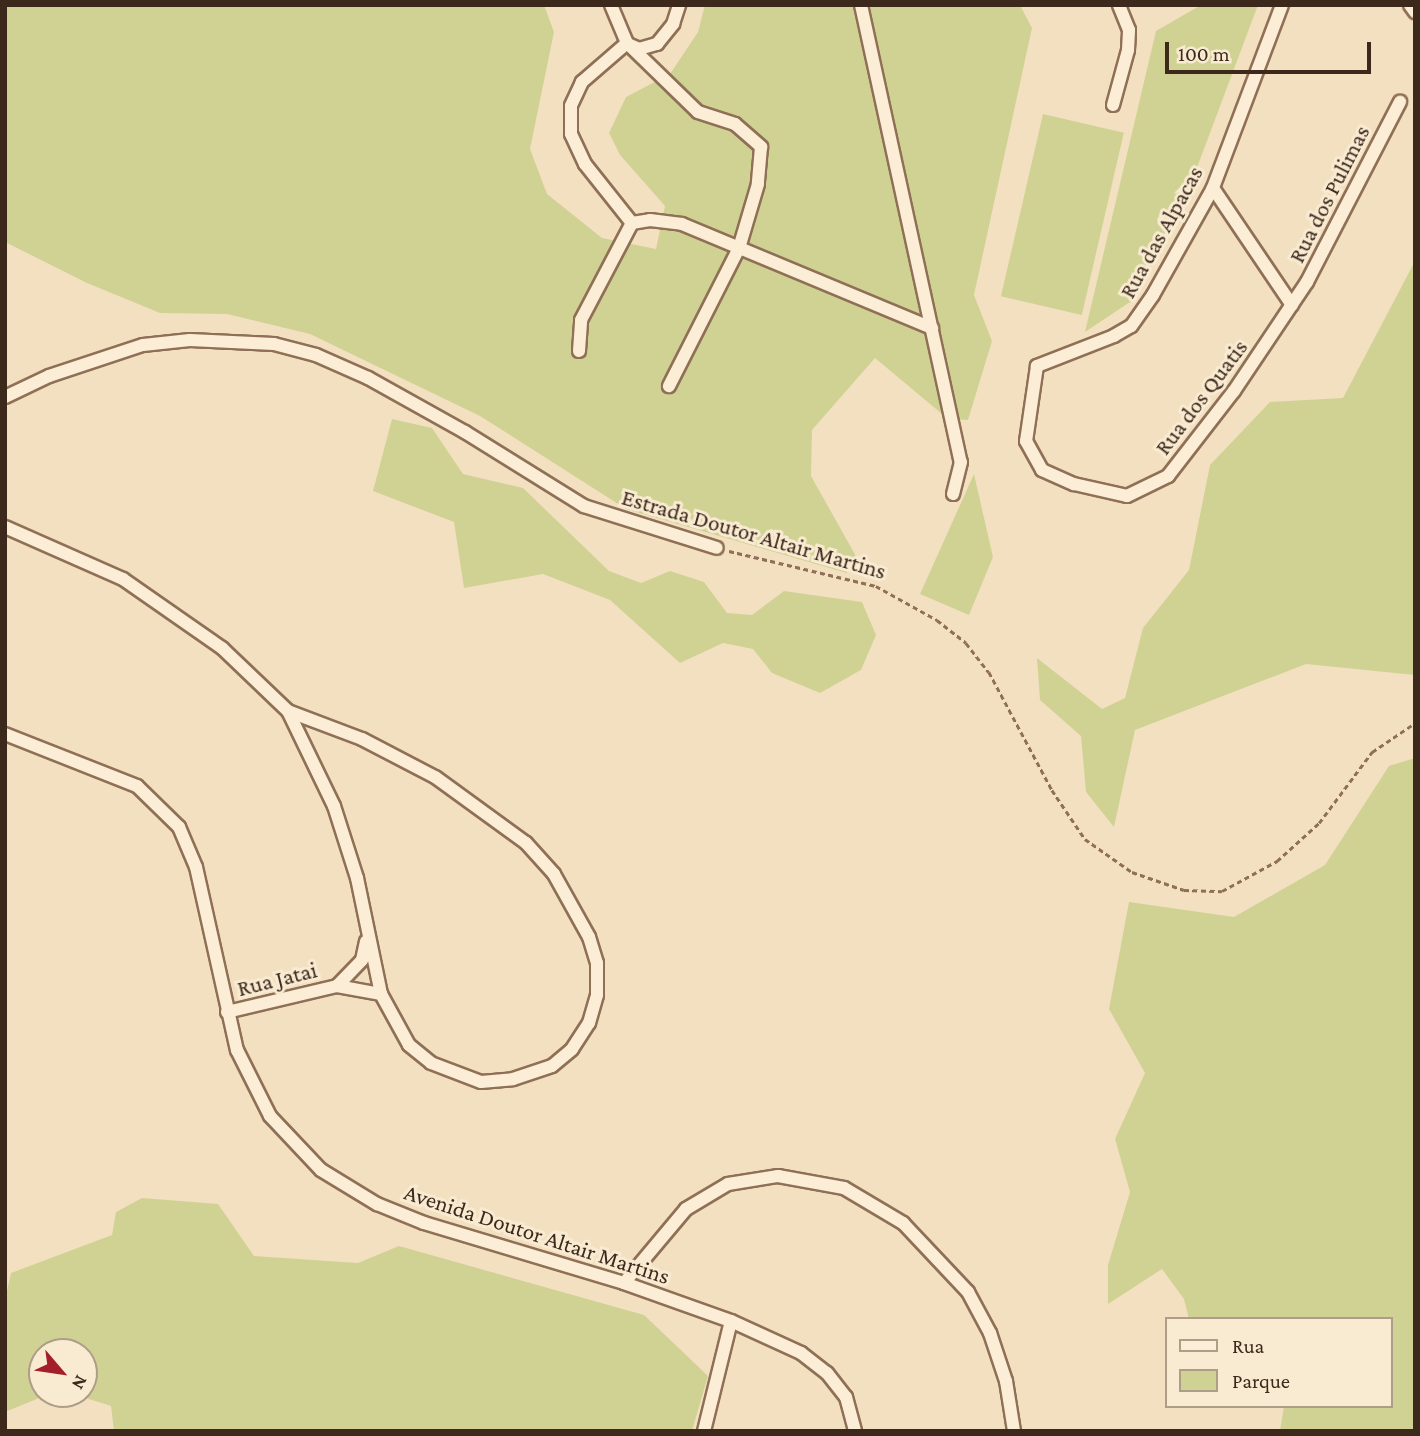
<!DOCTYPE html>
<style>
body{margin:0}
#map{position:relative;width:1420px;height:1436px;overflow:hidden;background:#f3e0c1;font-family:"Crimson Pro",serif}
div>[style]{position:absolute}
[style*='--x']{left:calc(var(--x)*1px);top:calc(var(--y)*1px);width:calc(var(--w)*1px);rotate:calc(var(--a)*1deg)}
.green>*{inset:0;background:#d0d294;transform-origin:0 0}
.path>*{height:2.5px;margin-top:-1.25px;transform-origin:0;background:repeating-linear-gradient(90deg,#8f7056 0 5px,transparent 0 8.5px)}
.roads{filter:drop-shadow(2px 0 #8f7056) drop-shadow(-2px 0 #8f7056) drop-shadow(0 2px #8f7056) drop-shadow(0 -2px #8f7056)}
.minor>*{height:12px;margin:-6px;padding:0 6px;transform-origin:6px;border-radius:6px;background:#fceed6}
span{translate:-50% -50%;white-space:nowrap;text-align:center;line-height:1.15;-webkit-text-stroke:6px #f9ebd2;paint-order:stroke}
.street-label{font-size:23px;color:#3d291c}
.frame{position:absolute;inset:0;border:7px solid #3d291c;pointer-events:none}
.legend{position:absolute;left:1165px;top:1317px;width:228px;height:91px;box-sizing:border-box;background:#f9ebd2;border:2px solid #ae9d89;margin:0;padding:9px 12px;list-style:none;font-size:21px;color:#3d291c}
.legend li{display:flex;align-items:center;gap:14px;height:35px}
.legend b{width:35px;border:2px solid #ae9d89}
.north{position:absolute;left:28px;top:1338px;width:70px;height:70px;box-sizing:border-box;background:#f9ebd2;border:2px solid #ae9d89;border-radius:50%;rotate:119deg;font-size:19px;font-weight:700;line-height:28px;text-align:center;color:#3d291c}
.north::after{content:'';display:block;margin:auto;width:24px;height:32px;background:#a51f2b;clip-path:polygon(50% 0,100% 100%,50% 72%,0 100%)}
.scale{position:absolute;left:1165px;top:42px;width:206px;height:32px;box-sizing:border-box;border:4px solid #3d291c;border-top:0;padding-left:9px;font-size:21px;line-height:24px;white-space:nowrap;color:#3d291c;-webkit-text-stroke:5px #f9ebd2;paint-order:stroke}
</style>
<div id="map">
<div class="green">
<i style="clip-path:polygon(5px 5px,544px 5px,554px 32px,530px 149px,547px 194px,602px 238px,656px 249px,665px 206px,620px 155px,609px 133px,626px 97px,670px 74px,698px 32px,705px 5px,1020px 5px,1032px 28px,974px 295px,992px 341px,968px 420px,948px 419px,875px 358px,812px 430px,811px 476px,857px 558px,847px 573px,626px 509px,480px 416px,310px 334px,227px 314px,160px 313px,87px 283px,5px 242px)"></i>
<i style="clip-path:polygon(1201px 5px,1258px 5px,1180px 213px,1133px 300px,1085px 332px,1156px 31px)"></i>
<i style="left:1043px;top:114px;width:83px;height:187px;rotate:13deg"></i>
<i style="clip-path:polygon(1415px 261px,1415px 675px,1306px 664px,1135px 730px,1114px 827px,1086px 792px,1081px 736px,1040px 700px,1037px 658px,1102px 709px,1125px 698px,1143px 628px,1189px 570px,1210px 465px,1270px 402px,1343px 398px)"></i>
<i style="clip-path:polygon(392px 419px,432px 428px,463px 474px,523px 488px,609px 571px,641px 583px,670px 571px,704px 582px,727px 613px,752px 615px,784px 591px,862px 602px,876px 635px,861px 670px,820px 693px,772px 673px,753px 649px,723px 643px,680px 663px,610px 600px,543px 574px,464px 588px,454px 522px,373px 491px)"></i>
<i style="clip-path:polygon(974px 474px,993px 557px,969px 615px,920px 594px)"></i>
<i style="clip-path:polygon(1415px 758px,1415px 1431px,1280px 1431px,1284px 1406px,1390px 1406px,1390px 1319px,1189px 1319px,1184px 1299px,1162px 1269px,1108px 1304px,1108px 1265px,1130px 1192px,1115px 1139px,1145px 1073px,1109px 1009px,1129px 902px,1234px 917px,1325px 865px,1389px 766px)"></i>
<i style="clip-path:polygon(142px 1198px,218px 1204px,254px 1256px,358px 1263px,399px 1246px,644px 1315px,708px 1376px,692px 1431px,114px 1431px,111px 1406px,73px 1394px,84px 1394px,84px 1352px,42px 1352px,42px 1394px,49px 1394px,5px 1412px,5px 1300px,11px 1273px,112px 1235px,116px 1212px)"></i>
</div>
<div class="path">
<i style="--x:729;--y:551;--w:151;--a:13.4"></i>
<i style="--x:876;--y:586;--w:70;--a:29.1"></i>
<i style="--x:937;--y:620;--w:37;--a:38"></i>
<i style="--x:966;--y:643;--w:37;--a:52"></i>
<i style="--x:989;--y:672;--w:134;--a:61.9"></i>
<i style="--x:1052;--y:790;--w:59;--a:56"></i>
<i style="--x:1085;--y:839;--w:57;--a:35.1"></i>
<i style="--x:1132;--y:872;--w:55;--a:19.1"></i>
<i style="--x:1184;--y:890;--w:38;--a:2"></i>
<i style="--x:1222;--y:891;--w:63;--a:-28.6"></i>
<i style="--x:1277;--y:861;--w:57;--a:-42.1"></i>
<i style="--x:1319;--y:823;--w:89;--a:-53.3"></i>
<i style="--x:1372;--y:752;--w:52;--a:-34"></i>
</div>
<div class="roads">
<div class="minor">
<i style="--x:611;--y:5;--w:41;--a:67.2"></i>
<i style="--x:627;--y:43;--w:99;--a:44.2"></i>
<i style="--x:698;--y:112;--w:39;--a:18"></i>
<i style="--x:735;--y:124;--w:35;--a:41"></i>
<i style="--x:761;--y:147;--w:37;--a:95"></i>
<i style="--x:758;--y:184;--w:67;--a:106.5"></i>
<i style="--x:739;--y:248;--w:155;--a:116.9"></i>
<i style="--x:861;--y:5;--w:468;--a:77.7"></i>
<i style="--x:961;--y:462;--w:33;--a:104"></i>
<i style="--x:1282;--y:5;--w:196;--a:110.7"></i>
<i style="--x:1213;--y:188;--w:123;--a:119.3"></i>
<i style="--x:1153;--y:295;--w:38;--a:125"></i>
<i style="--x:1131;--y:326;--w:20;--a:150"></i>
<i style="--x:1114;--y:336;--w:83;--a:158.7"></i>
<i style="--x:1037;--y:366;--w:76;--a:98.3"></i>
<i style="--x:1026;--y:441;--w:33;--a:61"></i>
<i style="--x:1042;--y:470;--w:35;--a:24"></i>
<i style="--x:1074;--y:484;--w:54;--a:12.8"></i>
<i style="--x:1127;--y:496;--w:46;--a:-26"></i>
<i style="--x:1168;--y:476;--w:108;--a:-52.2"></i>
<i style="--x:1234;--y:391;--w:131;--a:-56.2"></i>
<i style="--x:1307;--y:282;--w:203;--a:-62.7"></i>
<i style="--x:1410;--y:5;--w:9;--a:54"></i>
<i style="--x:627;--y:43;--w:60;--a:139.1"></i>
<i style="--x:582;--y:82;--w:26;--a:115"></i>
<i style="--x:571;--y:106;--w:28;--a:90"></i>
<i style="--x:571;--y:134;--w:33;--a:65"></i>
<i style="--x:585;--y:164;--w:75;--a:51.5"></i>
<i style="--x:630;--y:45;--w:10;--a:24"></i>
<i style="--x:639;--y:49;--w:19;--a:-16"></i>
<i style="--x:657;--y:44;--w:26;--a:-51"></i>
<i style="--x:673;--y:24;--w:20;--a:-72"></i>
<i style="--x:1113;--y:105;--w:57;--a:-74.7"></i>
<i style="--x:1128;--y:50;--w:20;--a:-87"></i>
<i style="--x:1129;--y:30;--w:27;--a:-112"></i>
<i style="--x:1213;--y:188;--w:141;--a:56"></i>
<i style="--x:579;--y:351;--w:31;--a:-86"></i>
<i style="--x:581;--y:320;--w:110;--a:-62.3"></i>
<i style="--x:632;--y:223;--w:18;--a:-9"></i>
<i style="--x:650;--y:220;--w:32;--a:7"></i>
<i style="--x:682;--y:224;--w:271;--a:22.6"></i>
<i style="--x:5;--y:397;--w:49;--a:-25.5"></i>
<i style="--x:49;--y:376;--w:99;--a:-18.3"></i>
<i style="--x:143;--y:345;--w:47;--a:-6.1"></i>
<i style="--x:190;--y:340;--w:84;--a:2.7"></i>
<i style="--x:274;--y:344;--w:43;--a:14.7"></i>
<i style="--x:316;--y:355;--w:57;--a:23.9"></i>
<i style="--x:368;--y:378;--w:111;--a:29.1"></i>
<i style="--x:465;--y:432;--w:140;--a:31.9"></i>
<i style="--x:584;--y:506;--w:139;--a:17.5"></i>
<i style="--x:5;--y:527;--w:129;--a:23.8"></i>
<i style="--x:123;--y:579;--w:121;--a:34.9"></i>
<i style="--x:222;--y:648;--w:91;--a:43.7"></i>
<i style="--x:288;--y:711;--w:106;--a:64.2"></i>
<i style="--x:334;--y:806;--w:76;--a:72.3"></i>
<i style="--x:357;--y:878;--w:118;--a:78.3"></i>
<i style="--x:381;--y:994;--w:58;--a:61.2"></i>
<i style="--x:409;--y:1045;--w:28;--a:39"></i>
<i style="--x:431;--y:1063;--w:53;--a:20.8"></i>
<i style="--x:481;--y:1082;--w:32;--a:-5"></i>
<i style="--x:513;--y:1079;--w:41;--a:-18.4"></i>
<i style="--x:552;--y:1066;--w:26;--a:-40"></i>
<i style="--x:572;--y:1049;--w:31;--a:-57"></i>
<i style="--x:589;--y:1023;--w:29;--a:-74"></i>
<i style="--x:597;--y:995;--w:32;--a:-90"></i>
<i style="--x:597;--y:963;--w:27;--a:-107"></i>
<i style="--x:589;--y:937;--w:72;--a:-119.1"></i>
<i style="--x:554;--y:874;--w:42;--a:-132.1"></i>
<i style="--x:526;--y:843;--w:112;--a:-144"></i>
<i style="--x:435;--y:777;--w:82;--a:-152.5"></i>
<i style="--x:362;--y:739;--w:79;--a:-159.3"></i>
<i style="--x:5;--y:734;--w:142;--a:21.5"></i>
<i style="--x:137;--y:786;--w:59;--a:44.3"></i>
<i style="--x:179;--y:827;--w:43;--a:67"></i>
<i style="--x:196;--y:867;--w:188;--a:77.4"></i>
<i style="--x:237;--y:1050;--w:74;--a:63.4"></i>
<i style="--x:270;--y:1116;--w:74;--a:46.6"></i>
<i style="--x:321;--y:1170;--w:66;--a:31.3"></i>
<i style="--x:377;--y:1204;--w:51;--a:22"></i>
<i style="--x:424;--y:1223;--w:209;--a:16.7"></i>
<i style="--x:624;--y:1283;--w:114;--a:19.6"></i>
<i style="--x:731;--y:1321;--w:77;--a:24.6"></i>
<i style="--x:801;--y:1353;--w:33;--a:38"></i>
<i style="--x:827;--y:1373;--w:31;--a:52"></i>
<i style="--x:846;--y:1397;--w:35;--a:75"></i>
<i style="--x:337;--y:986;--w:45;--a:10.3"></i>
<i style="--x:227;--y:1012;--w:113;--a:-13.3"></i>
<i style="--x:337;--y:986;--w:36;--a:-46"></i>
<i style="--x:362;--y:960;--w:19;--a:-78"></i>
<i style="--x:624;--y:1283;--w:97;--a:-50"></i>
<i style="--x:686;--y:1209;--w:49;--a:-30.8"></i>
<i style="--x:728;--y:1184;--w:51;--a:-9.1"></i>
<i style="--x:778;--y:1176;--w:67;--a:10.3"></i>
<i style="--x:844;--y:1188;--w:69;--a:30.7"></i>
<i style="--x:903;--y:1223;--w:95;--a:46.7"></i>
<i style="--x:968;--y:1292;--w:47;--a:61.8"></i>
<i style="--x:990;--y:1333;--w:51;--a:71.6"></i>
<i style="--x:1006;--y:1381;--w:51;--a:80.9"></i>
<i style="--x:704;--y:1431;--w:113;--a:-76.2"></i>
</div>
</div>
<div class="street-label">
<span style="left:1329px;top:194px;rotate:-63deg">Rua dos Pulimas</span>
<span style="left:1161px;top:232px;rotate:-61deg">Rua das Alpacas</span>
<span style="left:1201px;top:397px;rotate:-53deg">Rua dos Quatis</span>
<span style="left:754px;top:534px;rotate:16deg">Estrada Doutor Altair Martins</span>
<span style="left:277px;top:979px;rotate:-14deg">Rua Jatai</span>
<span style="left:537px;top:1234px;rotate:18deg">Avenida Doutor Altair Martins</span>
</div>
<div class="frame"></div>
<ul class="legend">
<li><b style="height:9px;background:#fceed6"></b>Rua</li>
<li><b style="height:19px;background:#d0d294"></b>Parque</li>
</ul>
<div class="north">N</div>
<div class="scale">100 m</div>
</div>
